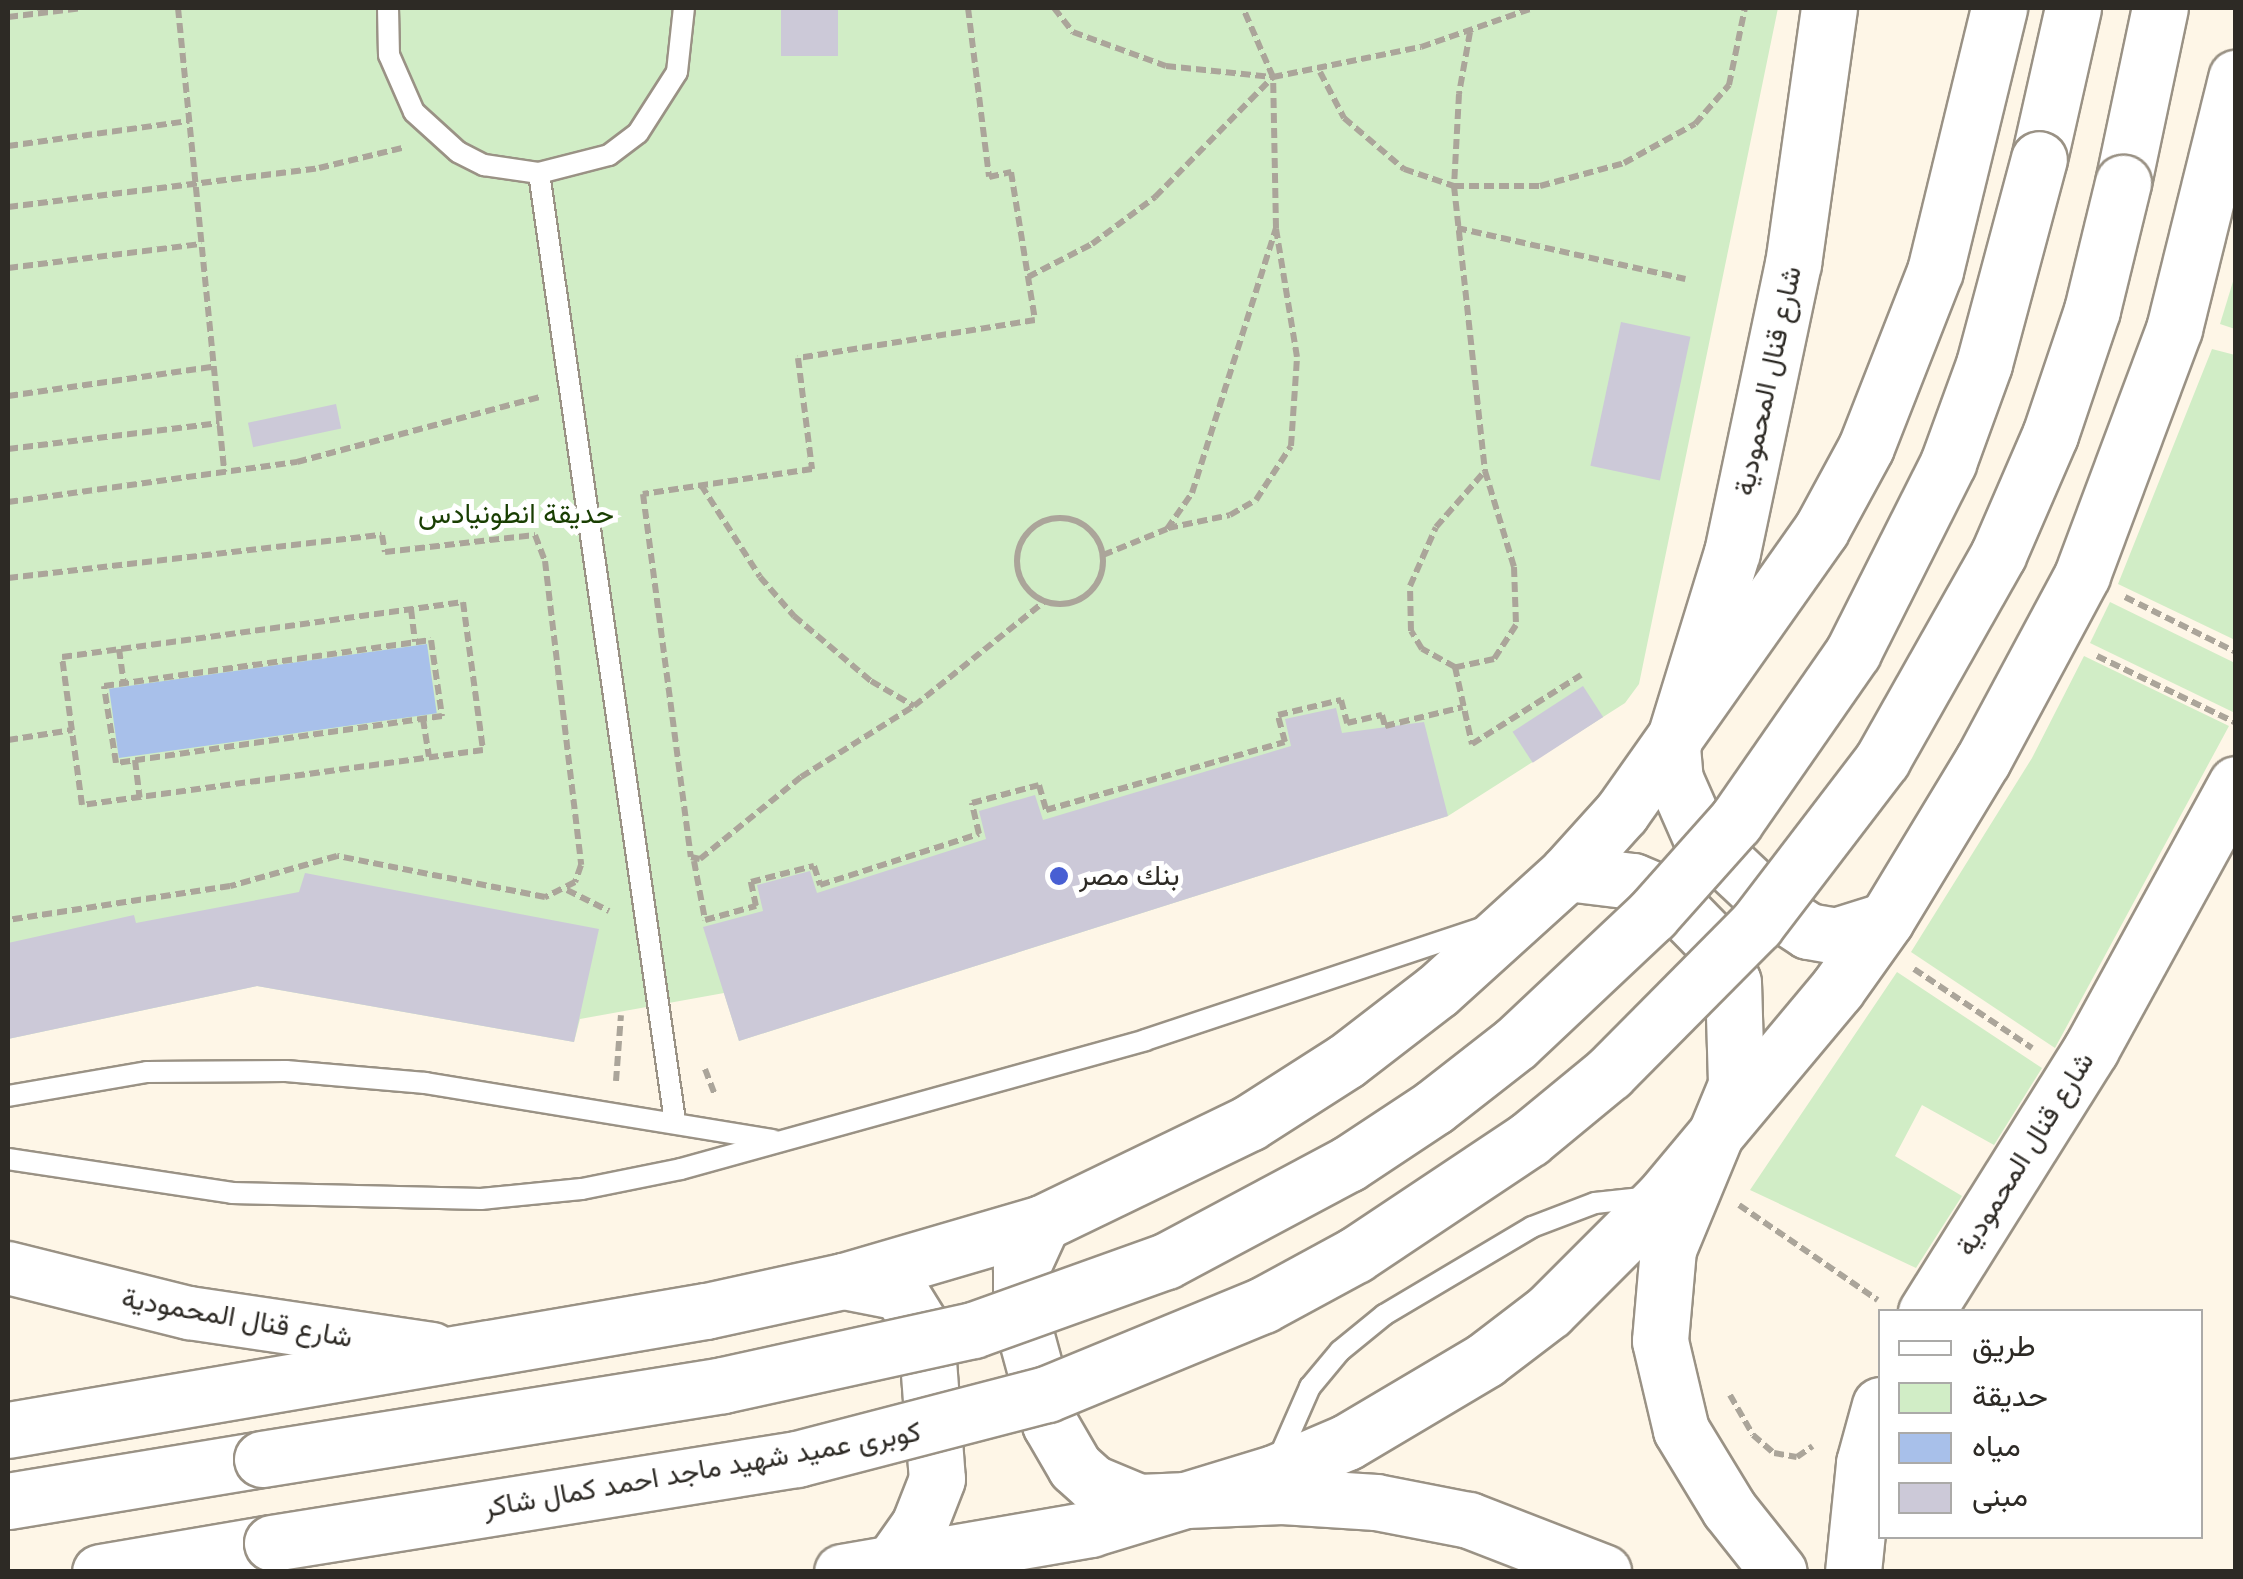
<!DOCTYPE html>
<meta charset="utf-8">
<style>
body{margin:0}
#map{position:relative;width:2243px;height:1579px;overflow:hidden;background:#fef6e7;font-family:"DM Sans",Vazirmatn,sans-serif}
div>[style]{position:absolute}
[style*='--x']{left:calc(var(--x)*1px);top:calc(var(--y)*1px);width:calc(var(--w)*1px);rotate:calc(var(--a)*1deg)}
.green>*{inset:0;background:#d1edc6}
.water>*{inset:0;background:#a8c0ea;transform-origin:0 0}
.building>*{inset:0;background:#ccc9d8;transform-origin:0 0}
.path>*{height:6px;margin-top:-3px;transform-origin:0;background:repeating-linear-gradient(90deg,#aba59a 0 10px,transparent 0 15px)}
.path>.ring{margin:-3px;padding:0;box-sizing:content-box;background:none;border:6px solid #aba59a;border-radius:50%}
.roads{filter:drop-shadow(2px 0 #9a9285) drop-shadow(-2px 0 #9a9285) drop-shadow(0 2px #9a9285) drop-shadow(0 -2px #9a9285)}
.service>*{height:20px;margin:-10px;padding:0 10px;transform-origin:10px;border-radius:10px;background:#fff}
.tertiary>*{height:52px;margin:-26px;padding:0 26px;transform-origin:26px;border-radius:26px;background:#fff}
.secondary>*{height:55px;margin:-27.5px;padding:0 27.5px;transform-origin:27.5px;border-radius:27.5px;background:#fff}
.bridges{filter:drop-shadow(2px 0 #9a9285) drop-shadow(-2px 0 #9a9285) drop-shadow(0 2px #9a9285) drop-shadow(0 -2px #9a9285)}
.secondary-bridge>*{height:55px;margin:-27.5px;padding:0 27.5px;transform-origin:27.5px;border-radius:27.5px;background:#fff}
.dots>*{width:28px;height:28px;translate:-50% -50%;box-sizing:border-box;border:5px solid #fff;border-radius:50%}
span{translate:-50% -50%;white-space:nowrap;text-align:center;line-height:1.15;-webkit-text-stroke:10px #fff;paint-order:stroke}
.street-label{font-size:28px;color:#2d2a25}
.park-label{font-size:28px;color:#193e02}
.poi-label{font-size:28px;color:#2d2a25}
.left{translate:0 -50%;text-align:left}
.frame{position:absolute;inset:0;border:10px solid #2d2a25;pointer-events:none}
.legend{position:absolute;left:1878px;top:1309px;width:325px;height:230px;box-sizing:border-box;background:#fff;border:2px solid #abaaa8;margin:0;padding:12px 18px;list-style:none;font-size:30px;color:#2d2a25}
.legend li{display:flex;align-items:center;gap:20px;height:50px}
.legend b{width:50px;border:2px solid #abaaa8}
</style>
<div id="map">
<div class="green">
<i style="clip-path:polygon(8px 8px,1778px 8px,1639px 684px,1625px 703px,1448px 816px,739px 1041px,724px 993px,580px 1019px,574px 1042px,257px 986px,8px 1039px)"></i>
<i style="clip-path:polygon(2235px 275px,2235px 329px,2220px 324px)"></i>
<i style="clip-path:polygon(2212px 349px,2235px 355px,2235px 640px,2118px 584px)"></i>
<i style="clip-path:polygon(2110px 602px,2235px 663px,2235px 713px,2090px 643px)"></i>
<i style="clip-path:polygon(2084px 656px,2229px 726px,2055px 1048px,1911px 952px,2032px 758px)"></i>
<i style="clip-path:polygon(1897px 972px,2042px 1068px,1994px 1145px,1922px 1105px,1895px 1156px,1962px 1196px,1916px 1268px,1750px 1190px)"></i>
</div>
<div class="water">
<i style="left:427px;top:644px;width:70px;height:321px;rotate:82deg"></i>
</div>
<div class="building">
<i style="left:781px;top:8px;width:57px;height:48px"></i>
<i style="left:1621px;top:322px;width:71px;height:147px;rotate:12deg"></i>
<i style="left:336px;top:404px;width:25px;height:90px;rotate:78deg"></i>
<i style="left:1583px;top:686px;width:37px;height:84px;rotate:57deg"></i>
<i style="clip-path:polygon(1336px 708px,1342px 733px,1424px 722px,1448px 816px,739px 1041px,703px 927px,763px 911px,757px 885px,810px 871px,817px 893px,986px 839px,979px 811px,1035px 795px,1043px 820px,1291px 746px,1285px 719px)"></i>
<i style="clip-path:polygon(305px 873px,599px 929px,574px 1042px,257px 986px,8px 1039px,8px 943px,134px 915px,136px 923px,299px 892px)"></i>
</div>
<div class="path">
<i style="--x:178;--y:8;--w:466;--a:84.3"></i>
<i style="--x:968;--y:8;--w:170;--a:82.9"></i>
<i style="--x:989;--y:177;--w:23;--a:-13"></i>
<i style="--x:1011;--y:172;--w:150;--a:80.8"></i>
<i style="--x:1035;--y:320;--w:240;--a:170.9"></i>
<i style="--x:798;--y:358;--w:112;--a:82.8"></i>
<i style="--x:812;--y:469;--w:171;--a:171.6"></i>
<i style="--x:643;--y:494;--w:366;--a:82.5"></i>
<i style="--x:691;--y:857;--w:9;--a:13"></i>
<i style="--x:700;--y:859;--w:130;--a:-39.1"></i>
<i style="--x:801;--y:777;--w:133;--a:-32.1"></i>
<i style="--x:914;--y:706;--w:168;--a:-38.7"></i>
<i style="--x:1054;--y:8;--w:31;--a:52"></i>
<i style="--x:1073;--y:32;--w:99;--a:20.1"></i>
<i style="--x:1166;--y:66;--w:108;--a:5.9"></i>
<i style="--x:1273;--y:77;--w:151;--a:-11.5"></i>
<i style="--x:1421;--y:47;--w:119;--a:-19.2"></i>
<i style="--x:8;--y:17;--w:75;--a:-6.9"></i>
<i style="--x:1470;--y:32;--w:63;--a:100.1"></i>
<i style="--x:1459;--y:94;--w:92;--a:93.1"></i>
<i style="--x:1454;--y:186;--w:287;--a:83.8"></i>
<i style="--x:1320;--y:72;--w:52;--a:62.4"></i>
<i style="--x:1344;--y:118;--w:79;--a:40.4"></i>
<i style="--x:1404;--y:169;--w:53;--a:18.8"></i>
<i style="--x:1454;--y:186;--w:86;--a:0"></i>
<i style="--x:1540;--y:186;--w:87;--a:-15.3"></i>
<i style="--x:1624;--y:163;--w:81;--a:-28.8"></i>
<i style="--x:1695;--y:124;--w:52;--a:-48.9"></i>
<i style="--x:1729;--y:85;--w:79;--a:-78.3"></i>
<i style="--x:8;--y:146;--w:183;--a:-7.9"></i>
<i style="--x:8;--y:207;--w:313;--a:-7.1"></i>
<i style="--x:319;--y:168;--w:89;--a:-13.6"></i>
<i style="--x:1457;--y:228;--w:234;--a:12.6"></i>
<i style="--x:8;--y:268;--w:195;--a:-7.1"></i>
<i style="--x:1028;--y:277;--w:72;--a:-27.3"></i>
<i style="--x:1092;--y:244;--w:79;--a:-36.7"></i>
<i style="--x:1155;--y:197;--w:168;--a:-45.5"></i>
<i style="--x:8;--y:396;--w:207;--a:-8.1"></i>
<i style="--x:8;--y:449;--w:213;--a:-7"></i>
<i style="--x:1485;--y:471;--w:100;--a:73.2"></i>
<i style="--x:1514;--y:567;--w:58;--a:88"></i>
<i style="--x:1516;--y:625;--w:40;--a:122.9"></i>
<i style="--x:1494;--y:659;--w:40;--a:168"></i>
<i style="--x:1455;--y:667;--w:38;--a:-151"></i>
<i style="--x:1422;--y:649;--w:21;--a:-121"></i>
<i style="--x:1411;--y:631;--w:45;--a:-91.3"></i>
<i style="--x:1410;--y:586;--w:64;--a:-66.2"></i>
<i style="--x:1436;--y:527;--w:74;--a:-48.8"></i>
<i style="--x:701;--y:485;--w:109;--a:57.3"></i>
<i style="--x:760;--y:577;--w:52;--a:48.9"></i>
<i style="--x:794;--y:616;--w:101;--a:40.2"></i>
<i style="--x:871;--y:681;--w:50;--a:30.2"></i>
<i style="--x:8;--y:502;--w:292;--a:-7.9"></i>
<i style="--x:297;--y:462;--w:252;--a:-15"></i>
<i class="ring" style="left:1017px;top:518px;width:80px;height:80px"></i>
<i style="--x:1168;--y:528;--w:63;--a:-11.8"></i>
<i style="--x:1230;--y:515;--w:30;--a:-30"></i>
<i style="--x:1256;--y:500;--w:64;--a:-57.1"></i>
<i style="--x:1291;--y:446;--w:89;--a:-86.1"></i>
<i style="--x:1297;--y:357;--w:130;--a:-99.3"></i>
<i style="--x:1103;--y:555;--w:69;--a:-22.1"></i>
<i style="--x:1167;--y:529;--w:44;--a:-55.2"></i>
<i style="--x:1192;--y:493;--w:278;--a:-72.4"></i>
<i style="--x:1276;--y:228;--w:151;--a:-91.1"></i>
<i style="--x:1273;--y:77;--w:75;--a:-113.5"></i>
<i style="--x:8;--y:578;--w:376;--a:-6.6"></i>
<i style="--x:382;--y:535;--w:17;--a:80"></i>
<i style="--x:385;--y:552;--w:151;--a:-6.5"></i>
<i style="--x:535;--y:535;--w:28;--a:69"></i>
<i style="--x:545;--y:561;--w:306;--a:83.2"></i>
<i style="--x:581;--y:865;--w:18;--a:109"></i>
<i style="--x:575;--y:882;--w:34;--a:153"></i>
<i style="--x:545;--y:897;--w:212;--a:-168.8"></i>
<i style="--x:337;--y:856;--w:111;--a:164.3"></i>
<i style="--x:230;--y:886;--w:225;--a:171.3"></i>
<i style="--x:2125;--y:597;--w:124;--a:26.4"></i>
<i style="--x:463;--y:602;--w:149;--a:82.3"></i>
<i style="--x:483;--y:750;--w:405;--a:172.2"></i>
<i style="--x:82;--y:805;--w:149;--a:-97.7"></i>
<i style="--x:62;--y:657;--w:405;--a:-7.8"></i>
<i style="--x:411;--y:609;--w:33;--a:83"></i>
<i style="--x:431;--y:640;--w:77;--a:81.8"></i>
<i style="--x:442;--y:716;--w:329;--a:171.8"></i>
<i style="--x:116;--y:763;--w:78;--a:-98.9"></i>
<i style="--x:104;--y:686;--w:330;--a:-8"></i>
<i style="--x:119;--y:649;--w:35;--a:82"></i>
<i style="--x:2097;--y:656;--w:154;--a:25.7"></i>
<i style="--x:1455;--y:667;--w:79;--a:77.6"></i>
<i style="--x:1472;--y:744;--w:129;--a:-32.3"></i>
<i style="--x:423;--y:719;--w:38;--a:81"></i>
<i style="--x:8;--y:740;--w:65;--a:-8.9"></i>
<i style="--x:135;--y:760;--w:38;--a:83"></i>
<i style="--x:694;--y:861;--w:60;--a:79.4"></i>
<i style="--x:705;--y:920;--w:53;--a:-15.4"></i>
<i style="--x:756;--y:906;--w:25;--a:-102"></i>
<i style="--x:751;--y:882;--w:65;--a:-14.3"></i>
<i style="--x:814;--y:866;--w:20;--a:72"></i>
<i style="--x:820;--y:885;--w:167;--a:-17.8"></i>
<i style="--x:979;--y:834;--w:32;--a:-103"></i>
<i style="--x:972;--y:803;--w:69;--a:-15"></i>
<i style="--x:1039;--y:785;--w:26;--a:74"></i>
<i style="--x:1046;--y:810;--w:248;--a:-15.9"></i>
<i style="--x:1285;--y:742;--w:28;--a:-105"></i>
<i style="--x:1278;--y:715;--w:65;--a:-13.4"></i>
<i style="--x:1341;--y:700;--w:24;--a:75"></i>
<i style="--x:1347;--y:723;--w:36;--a:-13"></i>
<i style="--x:1382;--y:715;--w:11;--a:75"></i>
<i style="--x:1385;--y:726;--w:80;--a:-13.7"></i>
<i style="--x:567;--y:890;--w:47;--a:26.6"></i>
<i style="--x:1914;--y:969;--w:142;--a:33.8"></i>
<i style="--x:705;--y:1069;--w:28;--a:69"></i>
<i style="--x:616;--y:1081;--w:66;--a:-85.7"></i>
<i style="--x:1739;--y:1205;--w:168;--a:34.4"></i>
<i style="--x:1730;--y:1395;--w:46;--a:60.1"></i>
<i style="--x:1753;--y:1435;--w:28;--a:41"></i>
<i style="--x:1774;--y:1453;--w:23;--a:10"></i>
<i style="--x:1797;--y:1457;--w:19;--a:-35"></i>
</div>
<div class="roads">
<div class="service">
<i style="--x:388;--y:8;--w:47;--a:88.8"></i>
<i style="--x:389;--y:55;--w:62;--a:66.3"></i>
<i style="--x:414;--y:112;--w:59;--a:42.3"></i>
<i style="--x:458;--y:152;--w:29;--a:27"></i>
<i style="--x:484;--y:165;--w:56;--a:8.3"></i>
<i style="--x:539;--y:173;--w:72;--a:-14.4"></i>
<i style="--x:609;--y:155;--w:36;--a:-37"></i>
<i style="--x:638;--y:133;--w:72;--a:-57.4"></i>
<i style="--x:677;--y:72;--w:64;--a:-83.8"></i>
<i style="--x:539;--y:173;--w:959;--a:81.84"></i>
<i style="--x:8;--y:1096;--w:141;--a:-9.8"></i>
<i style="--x:147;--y:1072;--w:139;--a:-0.4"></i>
<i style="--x:286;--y:1071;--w:140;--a:4.9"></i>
<i style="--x:425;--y:1083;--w:352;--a:9.3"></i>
<i style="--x:8;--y:1159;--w:227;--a:8.6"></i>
<i style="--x:232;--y:1193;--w:249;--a:1.4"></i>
<i style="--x:481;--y:1199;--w:101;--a:-5.7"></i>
<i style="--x:582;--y:1189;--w:101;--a:-11.4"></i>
<i style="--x:681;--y:1169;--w:482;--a:-15.5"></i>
<i style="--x:1145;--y:1040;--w:352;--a:-18.4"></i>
<i style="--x:1277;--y:1462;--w:82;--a:-66.3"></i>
<i style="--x:1310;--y:1387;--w:47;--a:-50.2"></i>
<i style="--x:1340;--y:1351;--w:57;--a:-39.3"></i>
<i style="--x:1384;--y:1315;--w:172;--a:-30.7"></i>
<i style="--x:1532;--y:1227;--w:67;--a:-20.9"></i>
<i style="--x:1595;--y:1203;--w:54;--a:-6.3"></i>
</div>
<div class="tertiary">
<i style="--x:8;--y:1268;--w:187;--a:14"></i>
<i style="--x:189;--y:1313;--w:246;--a:8.4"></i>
</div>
<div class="secondary">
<i style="--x:1829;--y:8;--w:258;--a:98"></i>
<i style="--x:1793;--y:263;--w:295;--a:101.9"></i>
<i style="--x:1732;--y:552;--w:204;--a:107.1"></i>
<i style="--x:1672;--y:747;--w:32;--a:85"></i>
<i style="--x:1675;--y:779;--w:64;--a:66.2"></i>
<i style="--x:1701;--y:838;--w:111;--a:43.2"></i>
<i style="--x:1782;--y:914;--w:31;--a:33"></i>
<i style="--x:1808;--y:931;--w:27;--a:10"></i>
<i style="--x:1835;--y:936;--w:53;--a:-17.4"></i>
<i style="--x:2039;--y:159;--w:155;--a:-77.3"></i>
<i style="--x:2123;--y:183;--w:179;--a:-78.1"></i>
<i style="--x:1567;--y:873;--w:66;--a:6.9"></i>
<i style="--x:1633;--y:881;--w:38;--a:23"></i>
<i style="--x:1668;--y:896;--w:73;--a:45.6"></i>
<i style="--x:1719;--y:948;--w:37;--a:68"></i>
<i style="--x:1733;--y:982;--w:103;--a:88.3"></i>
<i style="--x:1736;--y:1085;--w:178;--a:112.5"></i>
<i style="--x:1668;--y:1249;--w:92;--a:95"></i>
<i style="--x:1660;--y:1341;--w:91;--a:76.7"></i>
<i style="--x:1681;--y:1430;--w:92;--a:58.7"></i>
<i style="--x:1729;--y:1509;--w:80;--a:51.6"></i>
<i style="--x:1042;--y:1223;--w:51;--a:114.5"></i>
<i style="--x:1021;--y:1269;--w:49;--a:90"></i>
<i style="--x:1021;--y:1318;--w:110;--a:74.7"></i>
<i style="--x:1050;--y:1424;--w:50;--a:59.8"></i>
<i style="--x:1075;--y:1467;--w:24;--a:42"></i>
<i style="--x:1093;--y:1483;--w:50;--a:22.4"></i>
<i style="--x:1139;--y:1502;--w:143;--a:-2.4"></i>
<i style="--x:1282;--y:1496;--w:94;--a:3.7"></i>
<i style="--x:1376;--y:1502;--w:95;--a:11"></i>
<i style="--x:1469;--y:1520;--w:144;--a:21.2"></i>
<i style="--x:844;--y:1281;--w:57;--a:11.1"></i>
<i style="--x:900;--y:1292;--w:49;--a:58.2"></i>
<i style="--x:926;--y:1334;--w:145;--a:85.7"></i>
<i style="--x:937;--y:1479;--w:49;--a:111.4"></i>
<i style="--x:919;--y:1525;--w:50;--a:125.3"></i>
<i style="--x:1926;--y:1312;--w:310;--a:-57.9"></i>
<i style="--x:2091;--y:1049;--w:302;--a:-61.3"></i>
<i style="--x:8;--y:1430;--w:708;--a:-9.68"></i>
<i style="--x:706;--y:1311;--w:141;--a:-12.3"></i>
<i style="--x:844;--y:1281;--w:206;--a:-16.3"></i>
<i style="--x:1042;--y:1223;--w:230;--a:-25.8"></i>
<i style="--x:1249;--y:1123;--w:115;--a:-32.6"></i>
<i style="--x:1346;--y:1061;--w:115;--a:-37.6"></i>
<i style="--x:1437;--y:991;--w:176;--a:-42.2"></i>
<i style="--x:1567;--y:873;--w:82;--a:-48"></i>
<i style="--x:1622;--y:812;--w:345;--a:-54.8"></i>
<i style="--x:1821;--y:530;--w:94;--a:-61.5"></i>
<i style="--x:1866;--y:447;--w:189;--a:-68.6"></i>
<i style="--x:1935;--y:271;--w:271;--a:-76.3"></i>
<i style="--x:8;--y:1501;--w:257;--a:-9.4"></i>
<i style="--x:100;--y:1572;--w:174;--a:-9.6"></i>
<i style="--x:842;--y:1572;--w:252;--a:-9.8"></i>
<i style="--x:1090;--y:1529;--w:192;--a:-16.9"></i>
<i style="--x:1274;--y:1473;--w:79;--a:-23"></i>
<i style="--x:1347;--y:1442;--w:161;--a:-30.7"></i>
<i style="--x:1485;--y:1360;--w:81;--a:-37.4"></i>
<i style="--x:1549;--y:1311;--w:161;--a:-45"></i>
<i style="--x:1663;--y:1197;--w:271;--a:-50.1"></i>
<i style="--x:1837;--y:989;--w:85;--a:-54.6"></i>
<i style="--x:1886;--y:920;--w:187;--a:-58.8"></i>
<i style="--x:1983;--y:760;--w:210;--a:-61.8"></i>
<i style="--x:2082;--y:575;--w:263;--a:-69.5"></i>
<i style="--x:2174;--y:329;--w:259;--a:-76.1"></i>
<i style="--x:1853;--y:1572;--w:110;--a:-84.2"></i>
<i style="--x:1864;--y:1463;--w:60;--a:-74.6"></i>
</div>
</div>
<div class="bridges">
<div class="secondary-bridge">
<i style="--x:262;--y:1459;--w:467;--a:-9.1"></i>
<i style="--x:723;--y:1385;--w:256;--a:-12.4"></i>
<i style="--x:973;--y:1330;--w:205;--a:-19.7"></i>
<i style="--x:1166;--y:1261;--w:206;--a:-28.1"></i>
<i style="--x:1348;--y:1164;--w:103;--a:-33.5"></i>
<i style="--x:1434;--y:1107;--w:104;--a:-38"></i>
<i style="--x:1516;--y:1043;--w:187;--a:-43.3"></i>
<i style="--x:1652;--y:915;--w:125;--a:-48.3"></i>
<i style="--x:1735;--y:822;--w:207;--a:-55.2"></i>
<i style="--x:1853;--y:652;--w:212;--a:-63.3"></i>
<i style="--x:1948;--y:463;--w:105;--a:-70"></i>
<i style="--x:1984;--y:364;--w:212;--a:-75"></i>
<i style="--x:272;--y:1543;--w:532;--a:-9.09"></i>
<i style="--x:797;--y:1459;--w:258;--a:-14.6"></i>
<i style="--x:1047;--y:1394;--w:234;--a:-22.4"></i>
<i style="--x:1263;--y:1305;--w:105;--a:-28.5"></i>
<i style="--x:1355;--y:1255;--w:209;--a:-33.7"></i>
<i style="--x:1529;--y:1139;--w:104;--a:-39.5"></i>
<i style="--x:1609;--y:1073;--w:209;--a:-45.2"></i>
<i style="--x:1756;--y:925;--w:208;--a:-52.6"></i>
<i style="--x:1882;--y:760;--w:236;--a:-60.5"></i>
<i style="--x:1998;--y:555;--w:131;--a:-66.6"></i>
<i style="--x:2050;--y:435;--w:132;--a:-71.4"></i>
<i style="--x:2092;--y:310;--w:131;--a:-76.3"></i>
</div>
</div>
<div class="dots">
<i style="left:1059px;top:876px;background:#485fd3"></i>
</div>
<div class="street-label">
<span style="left:1768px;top:381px;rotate:-78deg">شارع قنال المحمودية</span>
<span style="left:2025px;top:1154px;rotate:-58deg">شارع قنال المحمودية</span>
<span style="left:237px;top:1318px;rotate:10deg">شارع قنال المحمودية</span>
<span style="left:702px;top:1470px;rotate:-10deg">كوبرى عميد شهيد ماجد احمد كمال شاكر</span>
</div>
<div class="park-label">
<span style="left:516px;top:514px">حديقة انطونيادس</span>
</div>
<div class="poi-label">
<span class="left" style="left:1079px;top:876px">بنك مصر</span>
</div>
<div class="frame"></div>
<ul class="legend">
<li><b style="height:12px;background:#fff"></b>طريق</li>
<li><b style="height:28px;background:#d1edc6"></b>حديقة</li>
<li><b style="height:28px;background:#a8c0ea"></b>مياه</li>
<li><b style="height:28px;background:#ccc9d8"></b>مبنى</li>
</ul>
</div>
